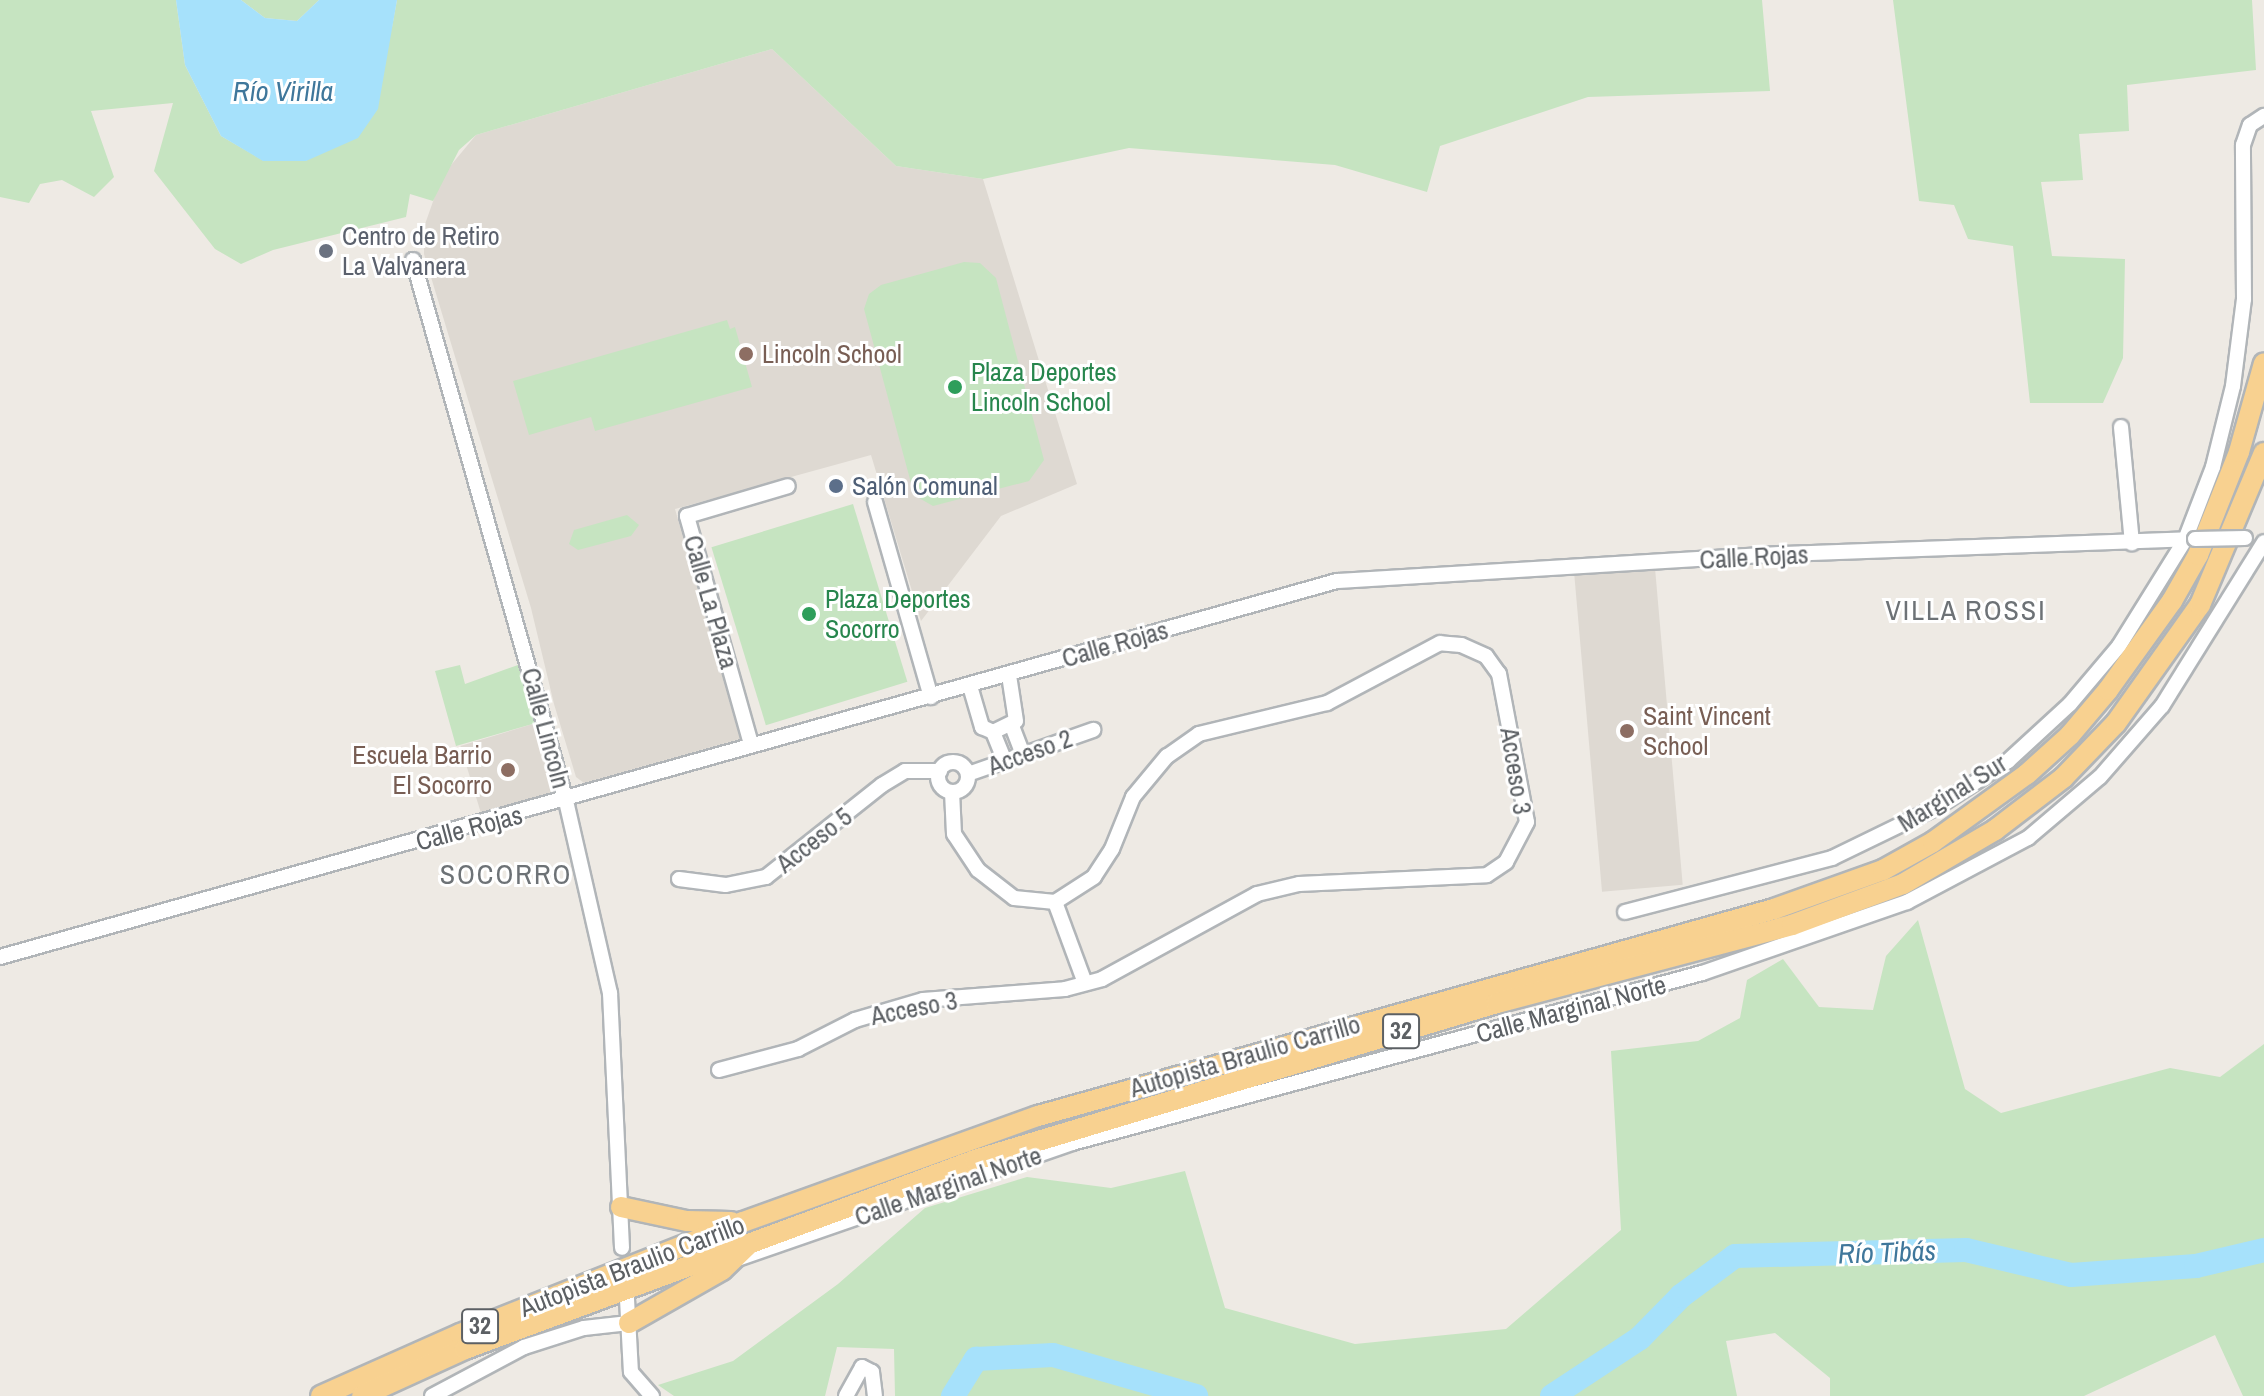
<!DOCTYPE html>
<meta charset="utf-8">
<style>
body{margin:0}
#map{position:relative;width:2264px;height:1396px;overflow:hidden;background:#eeeae4;font-family:"Archivo Narrow",sans-serif}
div>[style]{position:absolute}
[style*='--x']{left:calc(var(--x)*1px);top:calc(var(--y)*1px);width:calc(var(--w)*1px);rotate:calc(var(--a)*1deg)}
.education>*{inset:0;background:#ded9d2;transform-origin:0 0}
.green>*{inset:0;background:#c6e4c1;transform-origin:0 0}
.water>*{inset:0;background:#a6e1fb}
.river>*{height:24px;margin:-12px;padding:0 12px;transform-origin:12px;border-radius:12px;background:#a6e1fb}
.roads{filter:drop-shadow(2px 0 #b1b5b8) drop-shadow(-2px 0 #b1b5b8) drop-shadow(0 2px #b1b5b8) drop-shadow(0 -2px #b1b5b8)}
.minor>*{height:14px;margin:-7px;padding:0 7px;transform-origin:7px;border-radius:7px;background:#fff}
.minor>.ring{margin:-7px;padding:0;box-sizing:content-box;background:none;border:14px solid #fff;border-radius:50%}
.highway>*{height:20px;margin:-10px;padding:0 10px;transform-origin:10px;border-radius:10px;background:#f8d190}
.bridges{filter:drop-shadow(2px 0 #b1b5b8) drop-shadow(-2px 0 #b1b5b8) drop-shadow(0 2px #b1b5b8) drop-shadow(0 -2px #b1b5b8)}
.minor-bridge>*{height:14px;margin:-7px;padding:0 7px;transform-origin:7px;border-radius:7px;background:#fff}
.dots>*{width:22px;height:22px;translate:-50% -50%;box-sizing:border-box;border:4px solid #fff;border-radius:50%}
span{translate:-50% -50%;white-space:nowrap;text-align:center;line-height:1.15;-webkit-text-stroke:6px #fff;paint-order:stroke}
.shield-label span{padding:2px 6px;background:#fff;border:2px solid;border-radius:6px;-webkit-text-stroke-width:0}
.shield-label{font-size:24px;color:#5c6064;font-weight:700}
.worship-label{font-size:26px;color:#5b616d}
.left{translate:0 -50%;text-align:left}
.education-label{font-size:26px;color:#785e54}
.right{translate:-100% -50%;text-align:right}
.leisure-label{font-size:26px;color:#27864d}
.service-label{font-size:26px;color:#4e5e75}
.street-label{font-size:26px;color:#5c6064}
.water-label{font-size:28px;color:#3f779b;font-style:italic}
.neighbourhood-label{font-size:28px;color:#6d7276;letter-spacing:2px}
</style>
<div id="map">
<div class="education">
<i style="clip-path:polygon(772px 49px,896px 166px,983px 179px,1077px 484px,1001px 516px,921px 621px,871px 455px,675px 509px,740px 739px,584px 783px,576px 777px,554px 704px,531px 608px,424px 254px,424px 227px,442px 176px,476px 135px)"></i>
<i style="left:1655px;top:568px;width:318px;height:81px;rotate:85deg"></i>
<i style="left:536px;top:723px;width:75px;height:79px;rotate:73deg"></i>
</div>
<div class="green">
<i style="clip-path:polygon(0 0,176px 0,185px 65px,221px 136px,264px 161px,306px 161px,392px 27px,397px 0,1762px 0,1770px 91px,1588px 97px,1440px 146px,1427px 192px,1335px 165px,1129px 148px,983px 179px,896px 166px,772px 49px,476px 135px,459px 150px,433px 201px,410px 194px,406px 217px,273px 250px,241px 264px,215px 249px,154px 171px,173px 103px,91px 111px,114px 177px,94px 197px,62px 180px,40px 184px,29px 203px,0 197px)"></i>
<i style="clip-path:polygon(241px 0,319px 0,297px 21px,265px 18px)"></i>
<i style="clip-path:polygon(1893px 0,2252px 0,2256px 70px,2127px 85px,2129px 131px,2079px 134px,2083px 180px,2041px 182px,2052px 256px,2125px 259px,2123px 358px,2103px 403px,2030px 403px,2013px 246px,1968px 239px,1954px 205px,1919px 201px)"></i>
<i style="clip-path:polygon(964px 262px,980px 263px,996px 278px,1044px 460px,1029px 481px,933px 506px,919px 498px,911px 483px,864px 309px,869px 294px,881px 285px)"></i>
<i style="clip-path:polygon(727px 320px,730px 329px,735px 327px,752px 387px,595px 431px,591px 417px,529px 435px,513px 381px)"></i>
<i style="left:853px;top:504px;width:186px;height:148px;rotate:73deg"></i>
<i style="clip-path:polygon(627px 515px,639px 525px,631px 536px,578px 550px,569px 544px,574px 530px)"></i>
<i style="clip-path:polygon(460px 665px,465px 684px,518px 665px,536px 723px,456px 746px,435px 671px)"></i>
<i style="clip-path:polygon(1918px 920px,1965px 1089px,2001px 1113px,2170px 1068px,2220px 1077px,2264px 1044px,2264px 1396px,2243px 1396px,2215px 1335px,2084px 1396px,1830px 1396px,1830px 1378px,1775px 1333px,1726px 1341px,1737px 1396px,895px 1396px,894px 1349px,837px 1347px,825px 1396px,674px 1396px,658px 1385px,733px 1361px,838px 1284px,925px 1208px,1027px 1177px,1111px 1188px,1185px 1171px,1225px 1308px,1355px 1344px,1506px 1329px,1621px 1230px,1611px 1051px,1698px 1041px,1740px 1018px,1747px 980px,1783px 959px,1819px 1007px,1873px 1010px,1886px 956px)"></i>
</div>
<div class="water">
<i style="clip-path:polygon(176px 0,241px 0,265px 18px,297px 21px,319px 0,397px 0,378px 109px,358px 138px,306px 161px,263px 161px,221px 136px,185px 65px)"></i>
</div>
<div class="river">
<i style="--x:953;--y:1396;--w:44;--a:-58.1"></i>
<i style="--x:976;--y:1359;--w:77;--a:-3"></i>
<i style="--x:1053;--y:1355;--w:149;--a:16"></i>
<i style="--x:1552;--y:1396;--w:105;--a:-33.4"></i>
<i style="--x:1640;--y:1338;--w:59;--a:-45.7"></i>
<i style="--x:1681;--y:1296;--w:67;--a:-36.5"></i>
<i style="--x:1735;--y:1256;--w:231;--a:-1.5"></i>
<i style="--x:1966;--y:1250;--w:108;--a:13.4"></i>
<i style="--x:2071;--y:1275;--w:125;--a:-4.1"></i>
<i style="--x:2196;--y:1266;--w:70;--a:-13.2"></i>
</div>
<div class="roads">
<div class="minor">
<i style="--x:413;--y:260;--w:562;--a:74.21"></i>
<i style="--x:566;--y:801;--w:197;--a:77.1"></i>
<i style="--x:610;--y:993;--w:255;--a:87.3"></i>
<i style="--x:2121;--y:427;--w:117;--a:84.6"></i>
<i style="--x:875;--y:502;--w:203;--a:74"></i>
<i style="--x:970;--y:686;--w:43;--a:73.7"></i>
<i style="--x:982;--y:727;--w:12;--a:24"></i>
<i style="--x:993;--y:732;--w:25;--a:-26"></i>
<i style="--x:1016;--y:721;--w:47;--a:-98.7"></i>
<i style="--x:1012;--y:726;--w:31;--a:69"></i>
<i style="--x:993;--y:732;--w:31;--a:68"></i>
<i style="--x:751;--y:744;--w:237;--a:-105.7"></i>
<i style="--x:687;--y:516;--w:105;--a:-16.5"></i>
<i class="ring" style="left:938px;top:762px;width:16px;height:16px"></i>
<i style="--x:968;--y:774;--w:133;--a:-19.4"></i>
<i style="--x:679;--y:879;--w:47;--a:7.3"></i>
<i style="--x:726;--y:885;--w:41;--a:-11.3"></i>
<i style="--x:766;--y:877;--w:148;--a:-38.4"></i>
<i style="--x:882;--y:785;--w:27;--a:-31"></i>
<i style="--x:905;--y:771;--w:35;--a:0"></i>
<i style="--x:1055;--y:902;--w:86;--a:69.7"></i>
<i style="--x:1625;--y:912;--w:214;--a:-14.6"></i>
<i style="--x:1832;--y:858;--w:117;--a:-25.9"></i>
<i style="--x:1937;--y:807;--w:85;--a:-32.9"></i>
<i style="--x:2008;--y:761;--w:84;--a:-42.6"></i>
<i style="--x:2070;--y:704;--w:76;--a:-49.8"></i>
<i style="--x:2119;--y:646;--w:125;--a:-58.1"></i>
<i style="--x:2185;--y:540;--w:78;--a:-69"></i>
<i style="--x:2213;--y:467;--w:83;--a:-76.1"></i>
<i style="--x:2233;--y:386;--w:88;--a:-82.8"></i>
<i style="--x:2244;--y:299;--w:154;--a:-90.4"></i>
<i style="--x:2243;--y:145;--w:21;--a:-71"></i>
<i style="--x:2250;--y:125;--w:17;--a:-33"></i>
<i style="--x:0;--y:957;--w:1389;--a:-15.71"></i>
<i style="--x:1337;--y:581;--w:448;--a:-3.5"></i>
<i style="--x:1784;--y:554;--w:411;--a:-2.1"></i>
<i style="--x:719;--y:1070;--w:82;--a:-14.9"></i>
<i style="--x:798;--y:1049;--w:64;--a:-27"></i>
<i style="--x:855;--y:1020;--w:71;--a:-16.4"></i>
<i style="--x:923;--y:1000;--w:142;--a:-4.4"></i>
<i style="--x:1065;--y:989;--w:38;--a:-15"></i>
<i style="--x:1102;--y:979;--w:177;--a:-28.7"></i>
<i style="--x:1257;--y:894;--w:43;--a:-13.4"></i>
<i style="--x:1299;--y:884;--w:188;--a:-2.7"></i>
<i style="--x:1487;--y:875;--w:23;--a:-34"></i>
<i style="--x:1506;--y:862;--w:45;--a:-62.3"></i>
<i style="--x:1527;--y:822;--w:151;--a:-100.7"></i>
<i style="--x:1499;--y:674;--w:22;--a:-126"></i>
<i style="--x:1486;--y:656;--w:27;--a:-156"></i>
<i style="--x:1461;--y:645;--w:21;--a:-175"></i>
<i style="--x:1440;--y:643;--w:128;--a:152"></i>
<i style="--x:1327;--y:703;--w:132;--a:166.4"></i>
<i style="--x:1199;--y:734;--w:39;--a:145"></i>
<i style="--x:1167;--y:756;--w:53;--a:129.7"></i>
<i style="--x:1133;--y:797;--w:56;--a:112"></i>
<i style="--x:1112;--y:849;--w:33;--a:123"></i>
<i style="--x:1094;--y:877;--w:46;--a:147.3"></i>
<i style="--x:1055;--y:902;--w:41;--a:-174.4"></i>
<i style="--x:1014;--y:898;--w:46;--a:-142.1"></i>
<i style="--x:978;--y:870;--w:43;--a:-123.7"></i>
<i style="--x:954;--y:834;--w:42;--a:-92.7"></i>
<i style="--x:737;--y:1259;--w:355;--a:-19.1"></i>
<i style="--x:1072;--y:1143;--w:653;--a:-15.1"></i>
<i style="--x:1702;--y:973;--w:217;--a:-19.1"></i>
<i style="--x:1907;--y:902;--w:137;--a:-27.9"></i>
<i style="--x:2028;--y:838;--w:94;--a:-40.3"></i>
<i style="--x:2100;--y:777;--w:94;--a:-48.9"></i>
<i style="--x:2162;--y:706;--w:193;--a:-58.1"></i>
<i style="--x:627;--y:1299;--w:73;--a:86.9"></i>
<i style="--x:631;--y:1372;--w:32;--a:49"></i>
<i style="--x:432;--y:1396;--w:104;--a:-28"></i>
<i style="--x:524;--y:1347;--w:63;--a:-17.6"></i>
<i style="--x:584;--y:1328;--w:45;--a:-6.3"></i>
<i style="--x:846;--y:1396;--w:33;--a:-61"></i>
<i style="--x:862;--y:1367;--w:11;--a:27"></i>
<i style="--x:872;--y:1372;--w:24;--a:83"></i>
</div>
<div class="highway">
<i style="--x:621;--y:1207;--w:67;--a:12"></i>
<i style="--x:687;--y:1221;--w:44;--a:1.3"></i>
<i style="--x:629;--y:1323;--w:107;--a:-29.7"></i>
<i style="--x:722;--y:1270;--w:36;--a:-44"></i>
<i style="--x:321;--y:1396;--w:152;--a:-24"></i>
<i style="--x:460;--y:1334;--w:304;--a:-21.6"></i>
<i style="--x:743;--y:1222;--w:313;--a:-19.8"></i>
<i style="--x:1038;--y:1116;--w:765;--a:-15.71"></i>
<i style="--x:1774;--y:909;--w:116;--a:-19.7"></i>
<i style="--x:1883;--y:870;--w:57;--a:-29.2"></i>
<i style="--x:1933;--y:842;--w:116;--a:-35.9"></i>
<i style="--x:2027;--y:774;--w:58;--a:-42.2"></i>
<i style="--x:2070;--y:735;--w:59;--a:-49.8"></i>
<i style="--x:2108;--y:690;--w:110;--a:-54.3"></i>
<i style="--x:2172;--y:601;--w:53;--a:-60.5"></i>
<i style="--x:2198;--y:555;--w:111;--a:-68.3"></i>
<i style="--x:2239;--y:452;--w:92;--a:-74.3"></i>
<i style="--x:362;--y:1396;--w:113;--a:-24.5"></i>
<i style="--x:465;--y:1349;--w:544;--a:-20.33"></i>
<i style="--x:975;--y:1160;--w:545;--a:-16.74"></i>
<i style="--x:1497;--y:1003;--w:305;--a:-14.8"></i>
<i style="--x:1792;--y:925;--w:118;--a:-20.3"></i>
<i style="--x:1903;--y:884;--w:107;--a:-30.4"></i>
<i style="--x:1995;--y:830;--w:86;--a:-37.4"></i>
<i style="--x:2063;--y:778;--w:76;--a:-46.1"></i>
<i style="--x:2116;--y:723;--w:145;--a:-54.6"></i>
<i style="--x:2200;--y:605;--w:165;--a:-67.2"></i>
</div>
</div>
<div class="bridges">
<div class="minor-bridge">
<i style="--x:2195;--y:539;--w:50;--a:-1.1"></i>
</div>
</div>
<div class="dots">
<i style="left:326px;top:251px;background:#6b7280"></i>
<i style="left:746px;top:354px;background:#8d6e63"></i>
<i style="left:955px;top:387px;background:#2e9e5b"></i>
<i style="left:836px;top:486px;background:#5c6f8a"></i>
<i style="left:809px;top:614px;background:#2e9e5b"></i>
<i style="left:1627px;top:731px;background:#8d6e63"></i>
<i style="left:508px;top:770px;background:#8d6e63"></i>
</div>
<div class="shield-label">
<span style="left:1401px;top:1031px">32</span>
<span style="left:480px;top:1326px">32</span>
</div>
<div class="worship-label">
<span class="left" style="left:342px;top:251px">Centro de Retiro<br>La Valvanera</span>
</div>
<div class="education-label">
<span class="left" style="left:762px;top:354px">Lincoln School</span>
<span class="left" style="left:1643px;top:731px">Saint Vincent<br>School</span>
<span class="right" style="left:492px;top:770px">Escuela Barrio<br>El Socorro</span>
</div>
<div class="leisure-label">
<span class="left" style="left:971px;top:387px">Plaza Deportes<br>Lincoln School</span>
<span class="left" style="left:825px;top:614px">Plaza Deportes<br>Socorro</span>
</div>
<div class="service-label">
<span class="left" style="left:852px;top:486px">Salón Comunal</span>
</div>
<div class="street-label">
<span style="left:1754px;top:557px;rotate:-3deg">Calle Rojas</span>
<span style="left:711px;top:602px;rotate:74deg">Calle La Plaza</span>
<span style="left:1115px;top:644px;rotate:-16deg">Calle Rojas</span>
<span style="left:546px;top:728px;rotate:75deg">Calle Lincoln</span>
<span style="left:1030px;top:752px;rotate:-20deg">Acceso 2</span>
<span style="left:1516px;top:771px;rotate:81deg">Acceso 3</span>
<span style="left:1952px;top:793px;rotate:-32deg">Marginal Sur</span>
<span style="left:469px;top:828px;rotate:-15deg">Calle Rojas</span>
<span style="left:814px;top:840px;rotate:-38deg">Acceso 5</span>
<span style="left:914px;top:1008px;rotate:-11deg">Acceso 3</span>
<span style="left:1571px;top:1009px;rotate:-15deg">Calle Marginal Norte</span>
<span style="left:1245px;top:1056px;rotate:-16deg">Autopista Braulio Carrillo</span>
<span style="left:948px;top:1186px;rotate:-19deg">Calle Marginal Norte</span>
<span style="left:632px;top:1266px;rotate:-21deg">Autopista Braulio Carrillo</span>
</div>
<div class="water-label">
<span style="left:283px;top:91px">Río Virilla</span>
<span style="left:1887px;top:1252px;rotate:-2deg">Río Tibás</span>
</div>
<div class="neighbourhood-label">
<span style="left:1966px;top:610px">VILLA ROSSI</span>
<span style="left:506px;top:874px">SOCORRO</span>
</div>
</div>
